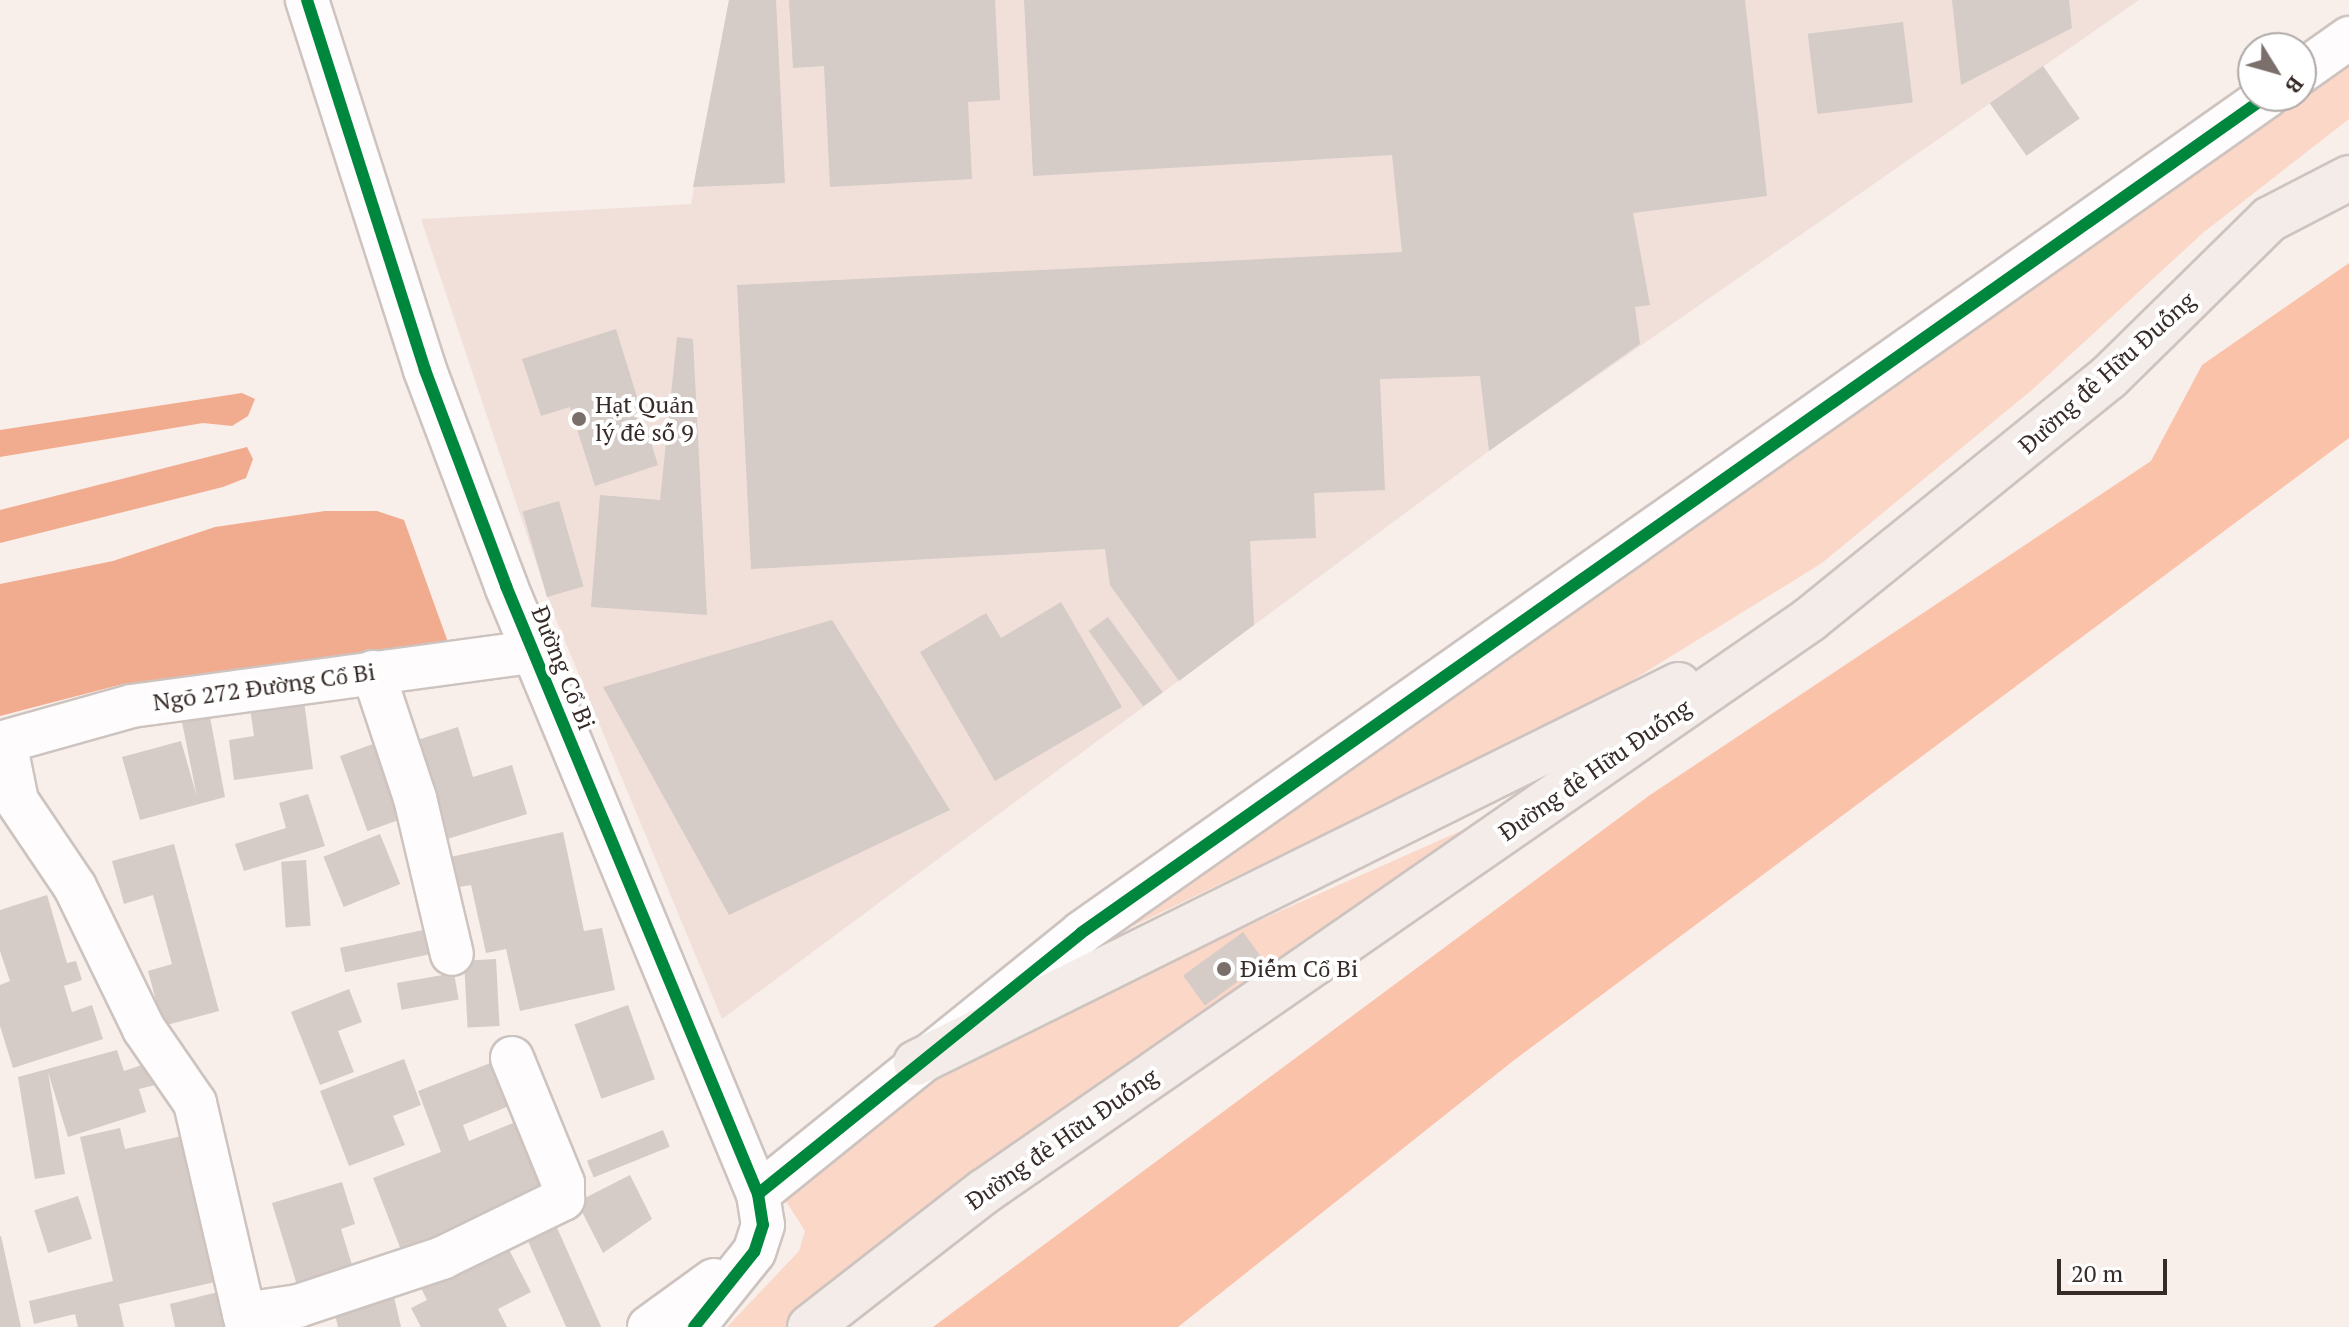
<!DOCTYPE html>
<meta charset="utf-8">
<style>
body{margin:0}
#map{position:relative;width:2349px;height:1327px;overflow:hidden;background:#f8eeea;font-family:"PT Serif",serif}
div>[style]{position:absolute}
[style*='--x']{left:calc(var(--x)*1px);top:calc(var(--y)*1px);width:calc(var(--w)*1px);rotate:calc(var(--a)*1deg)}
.built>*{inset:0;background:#f1e0da}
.green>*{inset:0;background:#fbd7c8}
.forest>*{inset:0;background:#fbc2aa}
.water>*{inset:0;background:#f1ac8f}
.building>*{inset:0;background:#d5cbc7;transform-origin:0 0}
.roads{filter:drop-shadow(2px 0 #cdc3bf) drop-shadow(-2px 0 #cdc3bf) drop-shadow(0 2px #cdc3bf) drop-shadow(0 -2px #cdc3bf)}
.minor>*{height:42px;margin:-21px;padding:0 21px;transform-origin:21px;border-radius:21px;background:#fefcfc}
.major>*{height:44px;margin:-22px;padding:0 22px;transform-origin:22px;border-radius:22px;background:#f3ece9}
.cycleway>*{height:12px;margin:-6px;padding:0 6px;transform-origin:6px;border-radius:6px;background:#00873e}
.dots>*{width:22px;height:22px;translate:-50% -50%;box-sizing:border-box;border:4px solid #fff;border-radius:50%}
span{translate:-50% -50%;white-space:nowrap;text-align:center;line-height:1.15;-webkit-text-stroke:8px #fff;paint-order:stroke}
.street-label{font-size:24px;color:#372b27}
.poi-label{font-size:24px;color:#372b27}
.left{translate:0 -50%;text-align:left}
.north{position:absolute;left:2237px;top:32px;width:80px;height:80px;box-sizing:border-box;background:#fff;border:2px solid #afaaa9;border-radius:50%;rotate:127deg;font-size:22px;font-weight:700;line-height:32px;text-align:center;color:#372b27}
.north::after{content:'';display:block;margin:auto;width:28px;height:36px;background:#7b6f6b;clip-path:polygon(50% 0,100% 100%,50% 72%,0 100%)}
.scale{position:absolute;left:2057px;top:1259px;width:110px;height:36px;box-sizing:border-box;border:4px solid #372b27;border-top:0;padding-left:10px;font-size:24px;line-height:28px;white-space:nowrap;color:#372b27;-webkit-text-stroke:6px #fff;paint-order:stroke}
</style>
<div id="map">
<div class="built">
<i style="clip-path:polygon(729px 0,2139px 0,1489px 451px,722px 1019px,552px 610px,421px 219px,691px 204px)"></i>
</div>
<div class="green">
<i style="clip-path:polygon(2349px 62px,2349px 119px,2204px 232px,2033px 389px,1822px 563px,1597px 702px,1073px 955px)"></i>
<i style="clip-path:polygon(1465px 829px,790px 1327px,727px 1327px,799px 1251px,805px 1231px,782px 1195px,895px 1100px,1100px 991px)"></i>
</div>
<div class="forest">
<i style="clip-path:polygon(2349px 263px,2349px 438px,1513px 1061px,1178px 1327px,933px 1327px,1650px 795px,2151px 461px,2202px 365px)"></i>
</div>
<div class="water">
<i style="clip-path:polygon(242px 393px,255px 399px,248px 416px,232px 426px,203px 423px,0 457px,0 430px)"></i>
<i style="clip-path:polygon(247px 447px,253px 459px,246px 478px,223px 487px,0 543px,0 510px)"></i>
<i style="clip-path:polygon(325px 511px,377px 511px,404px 520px,449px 645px,123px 684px,0 716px,0 584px,113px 561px,215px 527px)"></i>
</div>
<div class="building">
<i style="clip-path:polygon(729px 0,776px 0,785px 183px,693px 187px)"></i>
<i style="clip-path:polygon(789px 0,995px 0,1000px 100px,968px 102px,972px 179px,830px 187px,824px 66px,793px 68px)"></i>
<i style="clip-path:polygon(1024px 0,1745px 0,1767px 196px,1633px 213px,1650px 305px,1635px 307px,1640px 344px,1489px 451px,1480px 376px,1380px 379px,1385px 490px,1314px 493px,1316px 538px,1250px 541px,1254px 625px,1179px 681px,1110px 585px,1105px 549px,751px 569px,737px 285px,1402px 252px,1392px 155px,1033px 176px)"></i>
<i style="clip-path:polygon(1952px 0,2069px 0,2072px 28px,1961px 85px)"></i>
<i style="left:1903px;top:22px;width:81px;height:96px;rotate:83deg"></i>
<i style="left:2043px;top:66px;width:64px;height:65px;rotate:55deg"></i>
<i style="clip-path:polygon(616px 329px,658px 465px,595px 486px,570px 407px,541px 416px,522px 359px)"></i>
<i style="clip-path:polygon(677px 337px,693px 339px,707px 615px,591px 607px,600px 495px,660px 500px)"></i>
<i style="left:559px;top:501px;width:89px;height:38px;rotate:74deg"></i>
<i style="clip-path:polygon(1061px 602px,1122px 707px,995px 781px,920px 652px,986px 613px,1001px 638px)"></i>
<i style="left:1108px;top:617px;width:93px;height:24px;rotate:54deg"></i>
<i style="clip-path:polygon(832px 620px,950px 810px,729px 915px,603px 687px)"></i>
<i style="clip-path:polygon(304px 701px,313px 769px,234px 780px,229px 740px,254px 736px,250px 708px)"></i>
<i style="clip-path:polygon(209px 712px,225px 797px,140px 820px,122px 757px,181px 741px,197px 797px,181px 717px)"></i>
<i style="clip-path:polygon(458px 727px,473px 777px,512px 765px,527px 814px,438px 842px,408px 743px)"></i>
<i style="left:387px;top:739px;width:80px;height:50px;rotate:70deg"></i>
<i style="clip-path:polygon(308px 794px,325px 846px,244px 871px,235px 844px,286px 828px,279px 803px)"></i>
<i style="clip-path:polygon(563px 832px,584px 931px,602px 928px,615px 990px,520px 1011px,506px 949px,486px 953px,471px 885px,452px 888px,446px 858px)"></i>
<i style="left:380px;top:834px;width:54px;height:61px;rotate:68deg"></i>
<i style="clip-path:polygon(174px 844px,219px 1011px,163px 1026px,148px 971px,172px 964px,153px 895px,124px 904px,112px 861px)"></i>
<i style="left:306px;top:860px;width:66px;height:25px;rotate:86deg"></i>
<i style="clip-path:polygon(47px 895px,67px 963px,76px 961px,82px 980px,64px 986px,72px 1012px,92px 1005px,103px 1039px,13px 1068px,0 1026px,0 985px,10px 981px,0 951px,0 910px)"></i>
<i style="left:428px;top:929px;width:25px;height:90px;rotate:78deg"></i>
<i style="left:1243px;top:932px;width:37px;height:74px;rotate:54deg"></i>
<i style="left:496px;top:959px;width:67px;height:32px;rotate:87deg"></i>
<i style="left:454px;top:973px;width:27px;height:58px;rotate:80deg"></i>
<i style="clip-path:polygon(349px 989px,362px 1022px,338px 1031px,354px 1072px,320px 1085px,291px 1012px)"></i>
<i style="left:628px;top:1005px;width:79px;height:57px;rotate:70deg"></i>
<i style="clip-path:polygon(117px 1050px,124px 1071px,148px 1063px,155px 1085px,139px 1089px,146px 1112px,68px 1137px,48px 1072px,65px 1174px,35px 1179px,18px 1077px)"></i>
<i style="clip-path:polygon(404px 1059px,421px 1105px,393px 1116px,405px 1145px,349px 1166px,320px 1091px)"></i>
<i style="clip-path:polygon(493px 1062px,509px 1106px,463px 1125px,469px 1141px,523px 1119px,553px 1197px,403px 1255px,373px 1178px,441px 1152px,418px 1091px)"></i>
<i style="clip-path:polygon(120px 1128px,125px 1149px,195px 1133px,228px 1279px,119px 1304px,124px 1327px,78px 1327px,75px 1314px,34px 1324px,29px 1301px,113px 1281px,80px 1137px)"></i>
<i style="left:663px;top:1130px;width:18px;height:82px;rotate:68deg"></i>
<i style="clip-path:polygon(630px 1175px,652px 1219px,603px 1253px,577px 1202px)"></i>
<i style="clip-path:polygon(342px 1182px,355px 1224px,341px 1229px,356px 1278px,300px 1295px,272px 1203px)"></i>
<i style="left:78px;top:1196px;width:45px;height:46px;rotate:72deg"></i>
<i style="left:554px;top:1221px;width:116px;height:32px;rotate:66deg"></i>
<i style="clip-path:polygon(0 1236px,1px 1236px,21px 1327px,0 1327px)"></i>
<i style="clip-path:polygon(505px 1242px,531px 1292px,498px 1309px,507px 1327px,421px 1327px,411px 1308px,427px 1300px,420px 1286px)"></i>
<i style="clip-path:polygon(391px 1284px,401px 1327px,338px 1327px,331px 1298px)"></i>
<i style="clip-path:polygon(218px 1292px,225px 1327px,175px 1327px,170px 1304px)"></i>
</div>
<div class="roads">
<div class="minor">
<i style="--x:307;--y:0;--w:388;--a:72.3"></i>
<i style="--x:425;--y:370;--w:231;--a:69.4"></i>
<i style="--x:506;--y:586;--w:658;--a:67.49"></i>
<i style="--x:758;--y:1194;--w:31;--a:81"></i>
<i style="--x:763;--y:1225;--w:28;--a:108"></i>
<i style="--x:754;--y:1252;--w:96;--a:128.7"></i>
<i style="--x:2301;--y:72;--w:59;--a:-35.3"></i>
<i style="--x:373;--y:672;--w:133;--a:71.6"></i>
<i style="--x:415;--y:798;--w:160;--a:76.7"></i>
<i style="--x:5;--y:742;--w:60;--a:78.5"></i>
<i style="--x:17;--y:801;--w:104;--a:56"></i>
<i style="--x:75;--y:887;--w:158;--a:64.1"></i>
<i style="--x:144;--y:1029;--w:90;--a:55.4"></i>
<i style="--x:195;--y:1103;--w:230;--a:76.9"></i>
<i style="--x:0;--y:743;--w:137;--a:-15.7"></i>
<i style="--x:132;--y:706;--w:404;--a:-7.7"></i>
<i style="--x:758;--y:1194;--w:415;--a:-38.9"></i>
<i style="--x:1081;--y:933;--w:1452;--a:-35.21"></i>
<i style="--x:244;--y:1314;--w:55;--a:-8.4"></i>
<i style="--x:298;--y:1306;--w:152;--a:-18.4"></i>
<i style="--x:442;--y:1258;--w:135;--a:-26"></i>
<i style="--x:563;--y:1199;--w:16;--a:-90"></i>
<i style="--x:563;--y:1183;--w:135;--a:-112.2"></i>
<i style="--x:649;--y:1327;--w:80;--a:-35.9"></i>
</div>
<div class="major">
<i style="--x:916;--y:1063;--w:851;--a:-26.38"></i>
<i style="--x:810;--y:1327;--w:222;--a:-37.9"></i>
<i style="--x:985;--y:1191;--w:1003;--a:-34.72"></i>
<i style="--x:1809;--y:620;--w:385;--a:-39"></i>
<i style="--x:2108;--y:378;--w:227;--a:-44.5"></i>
<i style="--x:2270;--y:219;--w:89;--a:-27.4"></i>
</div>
</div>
<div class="cycleway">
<i style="--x:307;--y:0;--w:388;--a:72.3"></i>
<i style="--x:425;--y:370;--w:231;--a:69.4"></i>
<i style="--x:506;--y:586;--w:658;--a:67.49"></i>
<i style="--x:758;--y:1194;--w:31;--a:81"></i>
<i style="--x:763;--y:1225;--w:28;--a:108"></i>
<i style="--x:754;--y:1252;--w:96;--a:128.7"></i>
<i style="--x:758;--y:1194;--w:415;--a:-38.9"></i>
<i style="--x:1081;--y:933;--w:1452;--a:-35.21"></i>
</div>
<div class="dots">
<i style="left:579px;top:419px;background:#7b6f6b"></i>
<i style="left:1224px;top:969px;background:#7b6f6b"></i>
</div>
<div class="street-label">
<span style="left:2107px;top:373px;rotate:-42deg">Đường đê Hữu Đuống</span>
<span style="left:563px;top:668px;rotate:68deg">Đường Cổ Bi</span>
<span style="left:264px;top:687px;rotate:-8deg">Ngõ 272 Đường Cổ Bi</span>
<span style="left:1595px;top:770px;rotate:-35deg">Đường đê Hữu Đuống</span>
<span style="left:1062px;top:1139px;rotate:-35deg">Đường đê Hữu Đuống</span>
</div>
<div class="poi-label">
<span class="left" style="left:595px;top:419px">Hạt Quản<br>lý đê số 9</span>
<span class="left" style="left:1240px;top:969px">Điếm Cổ Bi</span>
</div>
<div class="north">B</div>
<div class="scale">20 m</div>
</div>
